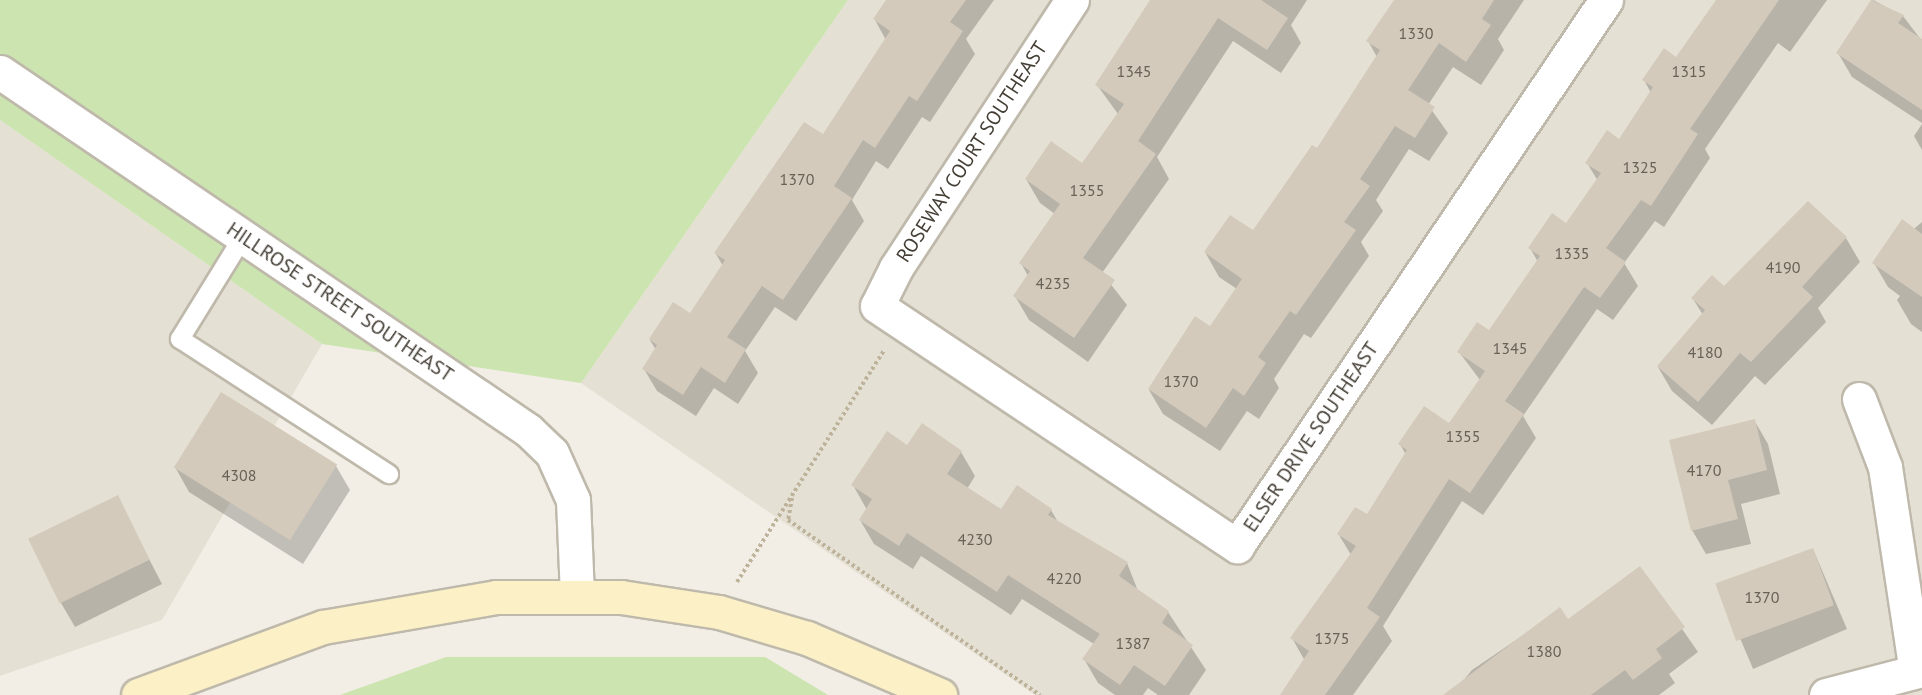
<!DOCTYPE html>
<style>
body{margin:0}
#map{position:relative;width:1922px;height:695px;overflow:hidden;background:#f2eee5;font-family:"PT Sans",sans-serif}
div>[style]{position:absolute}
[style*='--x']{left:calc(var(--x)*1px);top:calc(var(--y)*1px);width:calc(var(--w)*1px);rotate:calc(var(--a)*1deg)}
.residential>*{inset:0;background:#e5e0d4}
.green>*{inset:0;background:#cbe4b0}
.shadow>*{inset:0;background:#0003;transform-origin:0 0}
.building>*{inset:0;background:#d3cabb;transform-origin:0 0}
.path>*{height:4px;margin-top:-2px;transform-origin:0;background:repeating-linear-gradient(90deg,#bdb29a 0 3px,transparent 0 6px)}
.roads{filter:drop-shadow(2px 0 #bfb9ab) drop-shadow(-2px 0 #bfb9ab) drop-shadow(0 2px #bfb9ab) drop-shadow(0 -2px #bfb9ab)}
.service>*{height:18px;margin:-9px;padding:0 9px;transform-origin:9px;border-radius:9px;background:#fff}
.minor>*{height:33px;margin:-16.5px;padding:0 16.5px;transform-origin:16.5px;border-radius:16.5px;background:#fff}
.secondary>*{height:33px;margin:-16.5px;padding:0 16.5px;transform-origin:16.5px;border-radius:16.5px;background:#fbf0c6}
span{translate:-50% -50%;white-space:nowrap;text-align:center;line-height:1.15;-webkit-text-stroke:5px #fff;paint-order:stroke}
.number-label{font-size:16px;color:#686156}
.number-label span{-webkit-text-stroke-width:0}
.street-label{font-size:20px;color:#443e35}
</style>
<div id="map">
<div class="residential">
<i style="clip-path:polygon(848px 0,1922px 0,1922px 695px,1035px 695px,581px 383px)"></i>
<i style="clip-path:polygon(0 120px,322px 344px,162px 620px,0 676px)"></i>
</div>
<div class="green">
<i style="clip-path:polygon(0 0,848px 0,581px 383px,322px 344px,0 120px)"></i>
<i style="clip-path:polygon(446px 657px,765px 657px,828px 695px,340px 695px)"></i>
</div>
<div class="shadow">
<i style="clip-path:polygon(888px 0,994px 0,966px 39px,975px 54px,930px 122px,922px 117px,888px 169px,876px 161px,852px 200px,864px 221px,796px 321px,775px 307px,745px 351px,758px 373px,738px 404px,714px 388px,696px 416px,657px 391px,644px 369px,656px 350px,650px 340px,691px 315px,723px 266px,716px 254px,823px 136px,886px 40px,875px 20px)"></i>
<i style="clip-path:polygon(1185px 0,1307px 0,1291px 25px,1301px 43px,1281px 73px,1233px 41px,1157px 157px,1169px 179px,1102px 273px,1127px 305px,1088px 362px,1029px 320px,1015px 296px,1028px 276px,1021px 263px,1055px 214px,1040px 203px,1026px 179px,1083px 165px,1118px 114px,1097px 85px)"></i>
<i style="clip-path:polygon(1396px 0,1524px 0,1498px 39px,1504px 50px,1481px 85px,1453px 67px,1428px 105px,1448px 133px,1429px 161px,1409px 149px,1376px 200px,1383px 211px,1361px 242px,1369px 256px,1311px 338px,1304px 334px,1274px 379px,1279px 388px,1259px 419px,1247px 411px,1220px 451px,1163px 414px,1149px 390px,1211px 328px,1237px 289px,1219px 277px,1205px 252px,1253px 232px,1317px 150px,1377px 57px,1368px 41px)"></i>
<i style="clip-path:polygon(1730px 0,1827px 0,1790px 52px,1778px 43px,1705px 149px,1710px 158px,1664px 227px,1655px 221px,1624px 263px,1638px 286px,1613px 320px,1597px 309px,1523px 416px,1536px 438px,1483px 515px,1462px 501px,1383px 626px,1392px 641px,1353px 695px,1282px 695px,1305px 661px,1292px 638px,1351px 555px,1339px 535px,1367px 516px,1406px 455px,1400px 444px,1450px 426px,1480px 380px,1459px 352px,1490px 333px,1538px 262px,1530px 248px,1567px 225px,1598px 181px,1587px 163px,1620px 141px,1651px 93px,1644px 80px,1676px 59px)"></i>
<i style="clip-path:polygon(1873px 0,1903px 16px,1922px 41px,1922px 123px,1852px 77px,1838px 53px)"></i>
<i style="clip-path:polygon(1922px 124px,1922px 150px,1914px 136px)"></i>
<i style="clip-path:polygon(1922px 222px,1922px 332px,1911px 324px,1897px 300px,1900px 296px,1888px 287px,1874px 263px)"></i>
<i style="clip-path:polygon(1846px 238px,1860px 262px,1818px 308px,1826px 322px,1765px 385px,1755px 376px,1712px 425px,1672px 391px,1658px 367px,1703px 315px,1693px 299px)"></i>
<i style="clip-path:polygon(1754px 420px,1768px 444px,1780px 494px,1741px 504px,1751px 544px,1706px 554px,1692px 530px)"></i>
<i style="clip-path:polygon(907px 447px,961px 452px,975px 476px,967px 489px,1001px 511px,1051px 510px,1059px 524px,1127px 563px,1138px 591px,1168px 612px,1206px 670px,1189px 695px,1158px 695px,1148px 688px,1143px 695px,1115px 695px,1098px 683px,1084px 659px,1094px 644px,1022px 599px,1011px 615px,921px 556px,913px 569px,874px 544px,860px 520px,867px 510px,853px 485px)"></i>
<i style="clip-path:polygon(336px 466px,350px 490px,303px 564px,189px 492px,175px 467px)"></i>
<i style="clip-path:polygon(117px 497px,162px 584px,75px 627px,61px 603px)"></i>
<i style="left:1813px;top:549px;width:87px;height:102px;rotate:67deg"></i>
<i style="clip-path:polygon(1640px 568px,1698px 652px,1669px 674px,1675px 683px,1659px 695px,1451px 695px,1472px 670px,1560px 610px,1568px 621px)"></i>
</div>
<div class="building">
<i style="clip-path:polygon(886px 0,966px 0,950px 22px,963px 31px,917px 101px,909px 96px,875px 148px,863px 140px,834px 186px,852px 198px,783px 300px,762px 286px,727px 337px,746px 349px,725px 383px,701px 367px,683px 395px,642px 369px,657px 345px,649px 339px,673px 302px,690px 313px,725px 260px,714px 253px,804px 122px,823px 134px,890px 31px,873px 19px)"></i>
<i style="clip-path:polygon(1150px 0,1261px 0,1288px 18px,1267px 50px,1218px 18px,1138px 141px,1156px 154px,1083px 258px,1115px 280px,1074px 338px,1013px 296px,1030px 271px,1019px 263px,1060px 204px,1025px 179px,1051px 141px,1082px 163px,1124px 104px,1095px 85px)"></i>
<i style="clip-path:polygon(1394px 0,1494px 0,1482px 19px,1491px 25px,1466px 62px,1439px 43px,1408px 90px,1435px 107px,1415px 138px,1395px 126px,1360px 179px,1370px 186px,1344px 222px,1356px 230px,1296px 315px,1290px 311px,1258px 357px,1266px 363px,1244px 396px,1233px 388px,1206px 428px,1148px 389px,1195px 316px,1210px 326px,1242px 279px,1204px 252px,1230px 215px,1253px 230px,1312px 145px,1317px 148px,1380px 50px,1366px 41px)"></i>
<i style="clip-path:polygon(1716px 0,1779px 0,1690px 129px,1698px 134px,1651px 206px,1641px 200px,1606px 248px,1626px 262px,1600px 298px,1584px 287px,1505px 401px,1524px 414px,1470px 493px,1449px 479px,1367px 608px,1380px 617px,1325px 695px,1280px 695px,1309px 651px,1290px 638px,1356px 546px,1337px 534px,1355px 507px,1367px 514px,1407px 450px,1398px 444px,1424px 406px,1449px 423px,1485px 371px,1457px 352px,1477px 322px,1489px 330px,1540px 256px,1528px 248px,1552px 213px,1566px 223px,1601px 173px,1585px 163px,1607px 130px,1619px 139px,1653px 87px,1642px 80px,1664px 48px,1676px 57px)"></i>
<i style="clip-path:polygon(1871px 0,1904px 15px,1898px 23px,1922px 39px,1922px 110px,1836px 53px)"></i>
<i style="clip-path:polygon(1808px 201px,1847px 237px,1802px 287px,1813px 297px,1751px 362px,1740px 353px,1698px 402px,1657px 366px,1705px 310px,1691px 298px,1712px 275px,1724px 286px)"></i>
<i style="clip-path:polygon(1902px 219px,1922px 234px,1922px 297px,1872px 263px)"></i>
<i style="left:221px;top:392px;width:137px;height:89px;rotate:32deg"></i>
<i style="clip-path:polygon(1755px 419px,1767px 470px,1728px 480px,1738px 519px,1691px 531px,1669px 440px)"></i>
<i style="clip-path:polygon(922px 423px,962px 451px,947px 474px,1001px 509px,1017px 485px,1052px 509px,1048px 515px,1128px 562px,1119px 576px,1169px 611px,1162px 623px,1193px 645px,1165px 686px,1134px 665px,1120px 685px,1082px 659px,1100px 634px,1008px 575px,997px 592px,907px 533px,899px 546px,859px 520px,872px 499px,851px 485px,887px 431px,907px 445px)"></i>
<i style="left:118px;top:495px;width:72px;height:100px;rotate:64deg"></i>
<i style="left:1813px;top:548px;width:61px;height:104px;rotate:70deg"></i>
<i style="clip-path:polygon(1640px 566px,1685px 627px,1656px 649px,1662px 658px,1633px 680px,1625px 670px,1591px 695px,1443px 695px,1560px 607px,1568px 619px)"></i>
</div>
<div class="path">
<i style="--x:792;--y:498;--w:22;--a:100"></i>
<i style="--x:788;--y:520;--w:307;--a:34.8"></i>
<i style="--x:737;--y:582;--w:275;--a:-57.6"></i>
</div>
<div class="roads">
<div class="service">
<i style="--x:243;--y:237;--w:120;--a:121.7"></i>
<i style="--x:180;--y:339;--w:249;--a:32.9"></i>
</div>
<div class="minor">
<i style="--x:1072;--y:0;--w:321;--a:123.3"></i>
<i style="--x:896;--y:268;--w:42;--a:116.6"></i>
<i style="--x:877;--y:306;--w:433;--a:33.7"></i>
<i style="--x:1237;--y:546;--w:659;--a:-55.95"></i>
<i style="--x:0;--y:72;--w:638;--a:34.14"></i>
<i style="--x:528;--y:430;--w:33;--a:44"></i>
<i style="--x:552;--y:453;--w:51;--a:65.9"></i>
<i style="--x:573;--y:500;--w:97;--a:87.6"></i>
<i style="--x:1859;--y:399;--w:73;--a:69.1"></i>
<i style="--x:1885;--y:467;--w:206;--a:81.4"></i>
<i style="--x:1826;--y:695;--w:99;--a:-14.6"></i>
</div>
<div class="secondary">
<i style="--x:138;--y:695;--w:197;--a:-20.2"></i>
<i style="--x:323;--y:627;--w:176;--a:-9.8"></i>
<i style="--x:496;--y:597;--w:125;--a:0"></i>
<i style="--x:621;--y:597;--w:99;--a:8.7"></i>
<i style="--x:719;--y:612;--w:92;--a:16.5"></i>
<i style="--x:807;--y:638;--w:145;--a:23.2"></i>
</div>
</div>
<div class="number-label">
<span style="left:1416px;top:33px">1330</span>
<span style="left:1134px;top:71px">1345</span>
<span style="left:1689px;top:71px">1315</span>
<span style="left:1640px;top:167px">1325</span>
<span style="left:797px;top:179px">1370</span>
<span style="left:1087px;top:190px">1355</span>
<span style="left:1572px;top:253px">1335</span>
<span style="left:1783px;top:267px">4190</span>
<span style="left:1053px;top:283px">4235</span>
<span style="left:1510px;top:348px">1345</span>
<span style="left:1705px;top:352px">4180</span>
<span style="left:1181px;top:381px">1370</span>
<span style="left:1463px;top:436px">1355</span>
<span style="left:1704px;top:470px">4170</span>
<span style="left:239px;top:475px">4308</span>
<span style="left:975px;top:539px">4230</span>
<span style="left:1064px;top:578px">4220</span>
<span style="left:1762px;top:597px">1370</span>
<span style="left:1332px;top:638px">1375</span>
<span style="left:1133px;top:643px">1387</span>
<span style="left:1544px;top:651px">1380</span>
</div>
<div class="street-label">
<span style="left:972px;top:152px;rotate:-57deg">ROSEWAY COURT SOUTHEAST</span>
<span style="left:340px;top:302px;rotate:34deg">HILLROSE STREET SOUTHEAST</span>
<span style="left:1311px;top:437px;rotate:-56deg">ELSER DRIVE SOUTHEAST</span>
</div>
</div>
